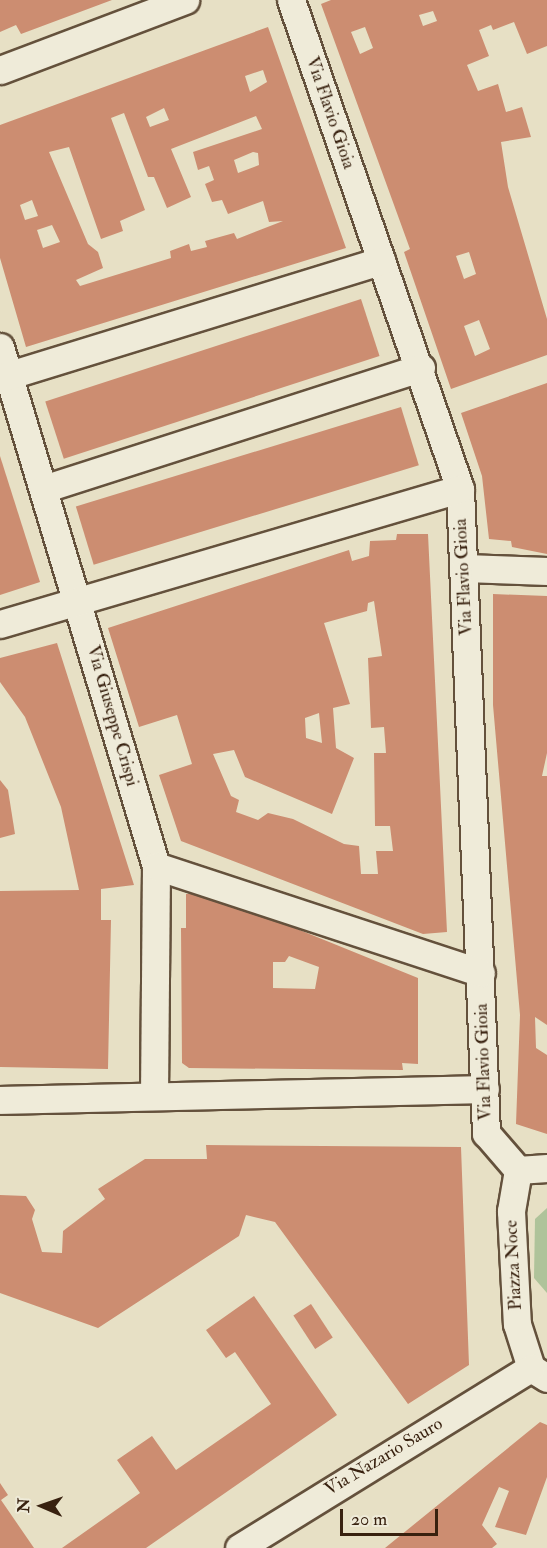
<!DOCTYPE html>
<style>
body{margin:0}
#map{position:relative;width:547px;height:1548px;overflow:hidden;background:#e7e0c5;font-family:"IM FELL Double Pica",serif}
div>[style]{position:absolute}
[style*='--x']{left:calc(var(--x)*1px);top:calc(var(--y)*1px);width:calc(var(--w)*1px);rotate:calc(var(--a)*1deg)}
.green>*{inset:0;background:#afc39a}
.building>*{inset:0;background:#cc8d71;transform-origin:0 0}
.roads{filter:drop-shadow(2px 0 #64513c) drop-shadow(-2px 0 #64513c) drop-shadow(0 2px #64513c) drop-shadow(0 -2px #64513c)}
.minor>*{height:27px;margin:-13.5px;padding:0 13.5px;transform-origin:13.5px;border-radius:13.5px;background:#efebd9}
span{translate:-50% -50%;white-space:nowrap;text-align:center;line-height:1.15;-webkit-text-stroke:4.5px #efebd9;paint-order:stroke}
.street-label{font-size:18px;color:#38210f}
.north{position:absolute;left:12px;top:1476px;width:60px;height:60px;-webkit-text-stroke:4px #efebd9;paint-order:stroke;rotate:272deg;font-size:16px;font-weight:700;line-height:24px;text-align:center;color:#38210f}
.north::after{content:'';display:block;margin:auto;width:21px;height:27px;background:#38210f;clip-path:polygon(50% 0,100% 100%,50% 72%,0 100%)}
.scale{position:absolute;left:340px;top:1509px;width:98px;height:27px;box-sizing:border-box;border:3px solid #38210f;border-top:0;padding-left:8px;font-size:18px;line-height:21px;white-space:nowrap;color:#38210f;-webkit-text-stroke:4px #efebd9;paint-order:stroke}
</style>
<div id="map">
<div class="green">
<i style="clip-path:polygon(547px 1208px,547px 1293px,534px 1278px,535px 1219px)"></i>
</div>
<div class="building">
<i style="clip-path:polygon(0 0,112px 0,21px 34px,16px 25px,0 32px)"></i>
<i style="clip-path:polygon(evenodd,331px 0,547px 0,547px 46px,527px 54px,514px 22px,493px 30px,491px 25px,479px 30px,489px 56px,467px 65px,478px 91px,498px 84px,506px 112px,522px 107px,531px 137px,501px 142px,508px 187px,547px 319px,547px 355px,451px 389px,404px 252px,410px 249px,321px 4px,331px 0,433px 11px,437px 21px,423px 26px,419px 15px,433px 11px,331px 0,365px 27px,373px 48px,360px 54px,351px 32px,365px 27px,331px 0,469px 252px,476px 274px,464px 279px,456px 256px,469px 252px,331px 0,479px 320px,490px 349px,475px 356px,464px 326px,479px 320px)"></i>
<i style="clip-path:polygon(evenodd,268px 27px,346px 248px,26px 347px,0 258px,0 125px,268px 27px,263px 70px,267px 82px,250px 92px,245px 76px,263px 70px,268px 27px,164px 108px,169px 120px,150px 127px,146px 117px,164px 108px,268px 27px,124px 113px,148px 177px,154px 177px,167px 208px,191px 197px,171px 149px,256px 116px,262px 129px,193px 152px,198px 170px,209px 166px,214px 180px,205px 184px,212px 202px,222px 200px,228px 214px,263px 201px,269px 222px,283px 221px,237px 239px,234px 233px,205px 241px,207px 247px,191px 251px,189px 244px,170px 251px,171px 258px,80px 286px,76px 280px,103px 268px,98px 252px,88px 244px,49px 152px,69px 147px,101px 239px,123px 231px,120px 221px,145px 210px,111px 118px,124px 113px,268px 27px,253px 152px,258px 153px,259px 165px,238px 173px,234px 160px,253px 152px,268px 27px,32px 200px,38px 216px,25px 220px,20px 205px,32px 200px,268px 27px,52px 225px,60px 242px,43px 248px,37px 230px,52px 225px)"></i>
<i style="left:361px;top:299px;width:60px;height:332px;rotate:72deg"></i>
<i style="clip-path:polygon(547px 383px,547px 554px,512px 547px,511px 541px,489px 539px,482px 476px,461px 413px)"></i>
<i style="left:401px;top:407px;width:61px;height:340px;rotate:73deg"></i>
<i style="clip-path:polygon(0 456px,40px 582px,0 595px)"></i>
<i style="clip-path:polygon(evenodd,397px 534px,428px 534px,447px 932px,423px 934px,181px 841px,159px 775px,192px 764px,177px 715px,139px 727px,108px 628px,349px 550px,352px 561px,369px 556px,370px 541px,396px 540px,397px 534px,374px 601px,382px 656px,368px 658px,371px 728px,384px 727px,386px 753px,374px 753px,375px 826px,390px 826px,393px 851px,376px 851px,378px 874px,361px 874px,359px 846px,344px 844px,293px 819px,268px 813px,258px 820px,236px 812px,239px 800px,231px 796px,213px 754px,234px 750px,245px 777px,332px 814px,354px 758px,336px 748px,333px 708px,350px 704px,324px 623px,367px 611px,368px 603px,374px 601px,397px 534px,319px 713px,322px 743px,306px 738px,305px 718px,319px 713px)"></i>
<i style="clip-path:polygon(493px 594px,547px 596px,547px 753px,542px 776px,547px 776px,547px 1025px,535px 1017px,536px 1048px,547px 1055px,547px 1134px,516px 1124px,520px 1015px,493px 705px)"></i>
<i style="clip-path:polygon(57px 643px,134px 885px,101px 889px,101px 920px,111px 920px,108px 1069px,0 1067px,0 891px,79px 890px,61px 807px,25px 717px,0 682px,0 658px)"></i>
<i style="clip-path:polygon(0 780px,8px 790px,15px 834px,0 838px)"></i>
<i style="clip-path:polygon(evenodd,208px 893px,418px 978px,418px 1064px,402px 1063px,403px 1070px,189px 1068px,182px 1063px,181px 928px,186px 928px,186px 894px,208px 893px,289px 956px,319px 967px,315px 989px,273px 988px,273px 962px,285px 962px,289px 956px)"></i>
<i style="clip-path:polygon(206px 1145px,461px 1147px,469px 1365px,408px 1404px,275px 1222px,246px 1215px,239px 1236px,98px 1328px,0 1293px,0 1195px,26px 1196px,35px 1210px,32px 1219px,42px 1252px,62px 1253px,63px 1231px,105px 1199px,98px 1189px,145px 1159px,207px 1159px)"></i>
<i style="clip-path:polygon(254px 1296px,337px 1415px,146px 1548px,62px 1548px,140px 1493px,117px 1460px,152px 1436px,176px 1470px,271px 1404px,235px 1352px,226px 1358px,206px 1330px)"></i>
<i style="left:311px;top:1304px;width:40px;height:21px;rotate:57deg"></i>
<i style="clip-path:polygon(540px 1422px,547px 1425px,547px 1477px,526px 1535px,495px 1527px,509px 1491px,499px 1487px,482px 1525px,497px 1544px,492px 1548px,385px 1548px)"></i>
<i style="clip-path:polygon(0 1483px,8px 1495px,1px 1500px,34px 1548px,0 1548px)"></i>
</div>
<div class="roads">
<div class="minor">
<i style="--x:291;--y:0;--w:517;--a:70.93"></i>
<i style="--x:460;--y:489;--w:645;--a:87.69"></i>
<i style="--x:486;--y:1133;--w:49;--a:49.1"></i>
<i style="--x:0;--y:70;--w:198;--a:-20.7"></i>
<i style="--x:0;--y:347;--w:542;--a:73.27"></i>
<i style="--x:156;--y:866;--w:229;--a:90.5"></i>
<i style="--x:0;--y:378;--w:399;--a:-17.1"></i>
<i style="--x:43;--y:489;--w:397;--a:-17.8"></i>
<i style="--x:465;--y:568;--w:82;--a:2.1"></i>
<i style="--x:0;--y:624;--w:479;--a:-16.4"></i>
<i style="--x:156;--y:866;--w:342;--a:18.2"></i>
<i style="--x:0;--y:1100;--w:485;--a:-1.3"></i>
<i style="--x:518;--y:1170;--w:42;--a:99.7"></i>
<i style="--x:511;--y:1211;--w:113;--a:87"></i>
<i style="--x:517;--y:1324;--w:46;--a:72.3"></i>
<i style="--x:531;--y:1368;--w:19;--a:32"></i>
<i style="--x:518;--y:1170;--w:29;--a:-4"></i>
<i style="--x:239;--y:1548;--w:343;--a:-31.7"></i>
</div>
</div>
<div class="street-label">
<span style="left:330px;top:113px;rotate:71deg">Via Flavio Gioia</span>
<span style="left:464px;top:577px;rotate:-93deg">Via Flavio Gioia</span>
<span style="left:112px;top:716px;rotate:74deg">Via Giuseppe Crispi</span>
<span style="left:484px;top:1062px;rotate:-92deg">Via Flavio Gioia</span>
<span style="left:514px;top:1265px;rotate:-93deg">Piazza Noce</span>
<span style="left:384px;top:1457px;rotate:-31deg">Via Nazario Sauro</span>
</div>
<div class="north">N</div>
<div class="scale">20 m</div>
</div>
